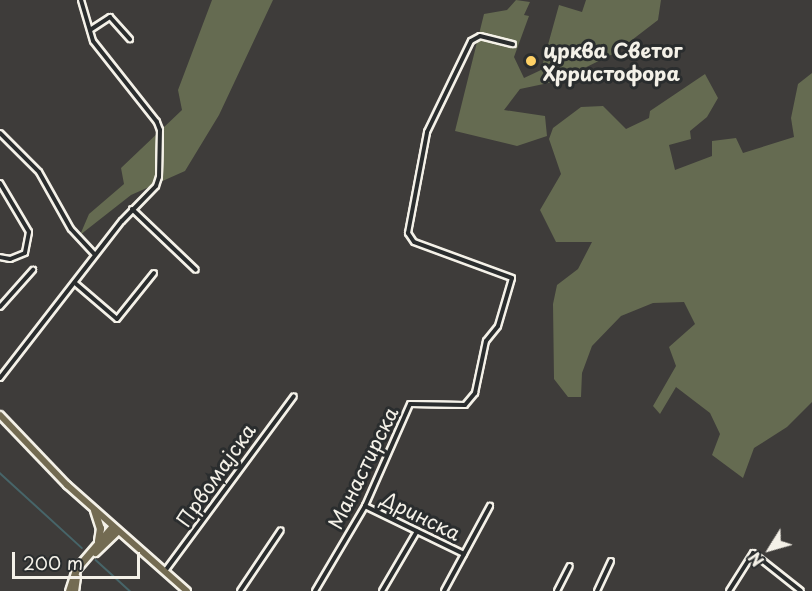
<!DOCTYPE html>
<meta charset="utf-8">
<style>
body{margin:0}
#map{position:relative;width:812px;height:591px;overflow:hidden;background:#3e3c3a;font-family:"Playpen Sans",sans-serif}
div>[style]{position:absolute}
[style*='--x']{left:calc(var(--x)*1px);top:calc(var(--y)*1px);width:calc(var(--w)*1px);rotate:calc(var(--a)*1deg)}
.green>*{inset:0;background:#656b51}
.stream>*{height:1.5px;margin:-0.75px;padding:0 0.75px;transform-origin:0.75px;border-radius:0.75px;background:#476569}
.roads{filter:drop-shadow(2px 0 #f4f1e8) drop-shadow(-2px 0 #f4f1e8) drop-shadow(0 2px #f4f1e8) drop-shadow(0 -2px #f4f1e8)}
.minor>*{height:4px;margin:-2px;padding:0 2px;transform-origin:2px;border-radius:2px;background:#2a2d2e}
.primary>*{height:6px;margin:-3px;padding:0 3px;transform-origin:3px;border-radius:3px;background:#736b52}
.motorway>*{height:7px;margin:-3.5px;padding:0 3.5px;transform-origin:3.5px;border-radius:3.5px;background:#736b52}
.dots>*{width:16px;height:16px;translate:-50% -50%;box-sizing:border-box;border:3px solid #2a2d2e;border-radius:50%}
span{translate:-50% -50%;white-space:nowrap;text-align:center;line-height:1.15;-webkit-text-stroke:6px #2a2d2e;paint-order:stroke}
.poi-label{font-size:20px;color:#f4f1e8;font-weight:700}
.left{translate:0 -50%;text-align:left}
.street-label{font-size:20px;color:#f4f1e8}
.north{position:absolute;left:740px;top:519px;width:60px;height:60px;-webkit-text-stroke:4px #2a2d2e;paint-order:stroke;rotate:233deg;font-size:16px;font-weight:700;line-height:24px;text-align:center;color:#f4f1e8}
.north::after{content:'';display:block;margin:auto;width:21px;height:27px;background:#f4f1e8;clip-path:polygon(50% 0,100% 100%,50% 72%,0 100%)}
.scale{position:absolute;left:12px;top:552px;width:128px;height:27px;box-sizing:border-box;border:3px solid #f4f1e8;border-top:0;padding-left:8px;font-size:18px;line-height:21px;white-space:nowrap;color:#f4f1e8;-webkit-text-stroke:4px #2a2d2e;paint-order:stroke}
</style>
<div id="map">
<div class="green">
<i style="clip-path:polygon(212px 0,273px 0,219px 115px,185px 171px,131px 195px,80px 235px,89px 214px,124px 184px,121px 168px,182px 110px,178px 90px)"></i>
<i style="clip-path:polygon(516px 0,530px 2px,524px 15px,529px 16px,514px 57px,524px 78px,541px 70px,559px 5px,582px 12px,586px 0,661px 0,658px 20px,615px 53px,558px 81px,520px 89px,504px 110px,545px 116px,547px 136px,517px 146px,455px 131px,484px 14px,507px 10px)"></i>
<i style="clip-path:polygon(812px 73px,812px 402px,787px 427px,754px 448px,743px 478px,712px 455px,720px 434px,710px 413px,676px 387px,660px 414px,653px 406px,676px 366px,669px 347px,695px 324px,684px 302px,653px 303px,621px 316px,592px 346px,582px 373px,581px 397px,568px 397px,554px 379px,553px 304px,557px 285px,578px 269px,592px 242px,556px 242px,540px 210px,561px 174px,549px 139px,553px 128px,581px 107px,603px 106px,626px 129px,649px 118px,650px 111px,705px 74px,718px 98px,707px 117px,690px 131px,691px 139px,669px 145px,675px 170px,712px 156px,712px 141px,736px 138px,743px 153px,794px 137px,791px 118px,798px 84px)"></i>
</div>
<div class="stream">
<i style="--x:0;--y:473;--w:111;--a:42.4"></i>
<i style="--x:96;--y:560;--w:46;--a:42.4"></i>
</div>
<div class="roads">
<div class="minor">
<i style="--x:90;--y:30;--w:24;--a:-33"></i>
<i style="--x:110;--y:17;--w:30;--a:48"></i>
<i style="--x:0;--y:133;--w:55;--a:45"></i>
<i style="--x:39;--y:172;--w:65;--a:60.7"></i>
<i style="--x:71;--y:229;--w:35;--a:47"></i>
<i style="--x:0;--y:183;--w:57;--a:59.4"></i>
<i style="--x:29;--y:232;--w:21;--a:101"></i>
<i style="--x:25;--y:253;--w:16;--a:158"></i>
<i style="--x:10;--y:259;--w:10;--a:-169"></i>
<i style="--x:132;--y:209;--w:88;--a:43.6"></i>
<i style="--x:75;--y:283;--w:55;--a:40.6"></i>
<i style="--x:117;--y:319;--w:59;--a:-51.2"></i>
<i style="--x:0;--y:307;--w:50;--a:-48.3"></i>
<i style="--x:0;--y:378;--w:199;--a:-52.2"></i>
<i style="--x:122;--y:221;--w:49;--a:-45.8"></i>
<i style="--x:156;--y:186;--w:9;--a:-72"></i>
<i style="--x:159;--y:177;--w:47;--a:-88.8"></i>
<i style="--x:160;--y:130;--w:9;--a:-111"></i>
<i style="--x:157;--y:122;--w:103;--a:-128.3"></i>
<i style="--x:93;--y:41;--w:43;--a:-106.3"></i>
<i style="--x:365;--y:506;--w:110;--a:25.9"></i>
<i style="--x:165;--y:571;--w:217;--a:-53.6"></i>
<i style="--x:240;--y:591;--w:73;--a:-56.1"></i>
<i style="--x:315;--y:591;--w:99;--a:-59.5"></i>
<i style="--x:365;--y:506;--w:111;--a:-66.2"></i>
<i style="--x:410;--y:404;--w:55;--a:1"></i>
<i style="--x:465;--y:405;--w:16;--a:-50"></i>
<i style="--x:475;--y:393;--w:53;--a:-78.1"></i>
<i style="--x:486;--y:341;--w:19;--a:-51"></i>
<i style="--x:498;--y:326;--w:50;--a:-73.7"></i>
<i style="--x:512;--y:278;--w:104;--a:-159.8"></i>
<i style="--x:414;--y:242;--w:11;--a:-124"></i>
<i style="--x:408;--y:233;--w:103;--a:-79.3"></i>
<i style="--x:427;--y:132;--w:101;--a:-64.2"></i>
<i style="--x:471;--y:41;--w:10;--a:-29"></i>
<i style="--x:480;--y:36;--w:34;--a:14"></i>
<i style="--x:382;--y:591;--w:69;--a:-59.7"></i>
<i style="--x:444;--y:591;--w:97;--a:-61.6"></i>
<i style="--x:557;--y:591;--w:28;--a:-63"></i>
<i style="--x:597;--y:591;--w:33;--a:-65"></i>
<i style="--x:729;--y:591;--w:45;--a:-57.7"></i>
<i style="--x:753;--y:553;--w:61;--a:38.4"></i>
</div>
<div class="primary">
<i style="--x:0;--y:415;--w:97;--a:46.3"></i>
<i style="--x:67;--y:485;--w:160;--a:41.5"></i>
</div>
<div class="motorway">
<i style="--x:94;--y:510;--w:19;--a:72"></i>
<i style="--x:100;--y:528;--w:13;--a:99"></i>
<i style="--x:95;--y:552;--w:30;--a:-44"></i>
<i style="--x:69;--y:591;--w:23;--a:-72"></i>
<i style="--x:76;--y:569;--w:55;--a:-49.4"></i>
<i style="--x:74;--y:591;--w:14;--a:-82"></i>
</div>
</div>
<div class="dots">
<i style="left:531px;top:61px;background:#ffd166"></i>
</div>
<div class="poi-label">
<span class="left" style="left:543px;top:62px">црква Светог<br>Хрристофора</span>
</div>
<div class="street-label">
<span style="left:363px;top:468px;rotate:-64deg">Манастирска</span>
<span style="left:216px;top:475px;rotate:-55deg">Првомајска</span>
<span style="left:421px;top:516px;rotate:26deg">Дринска</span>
</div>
<div class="north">N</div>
<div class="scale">200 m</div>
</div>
